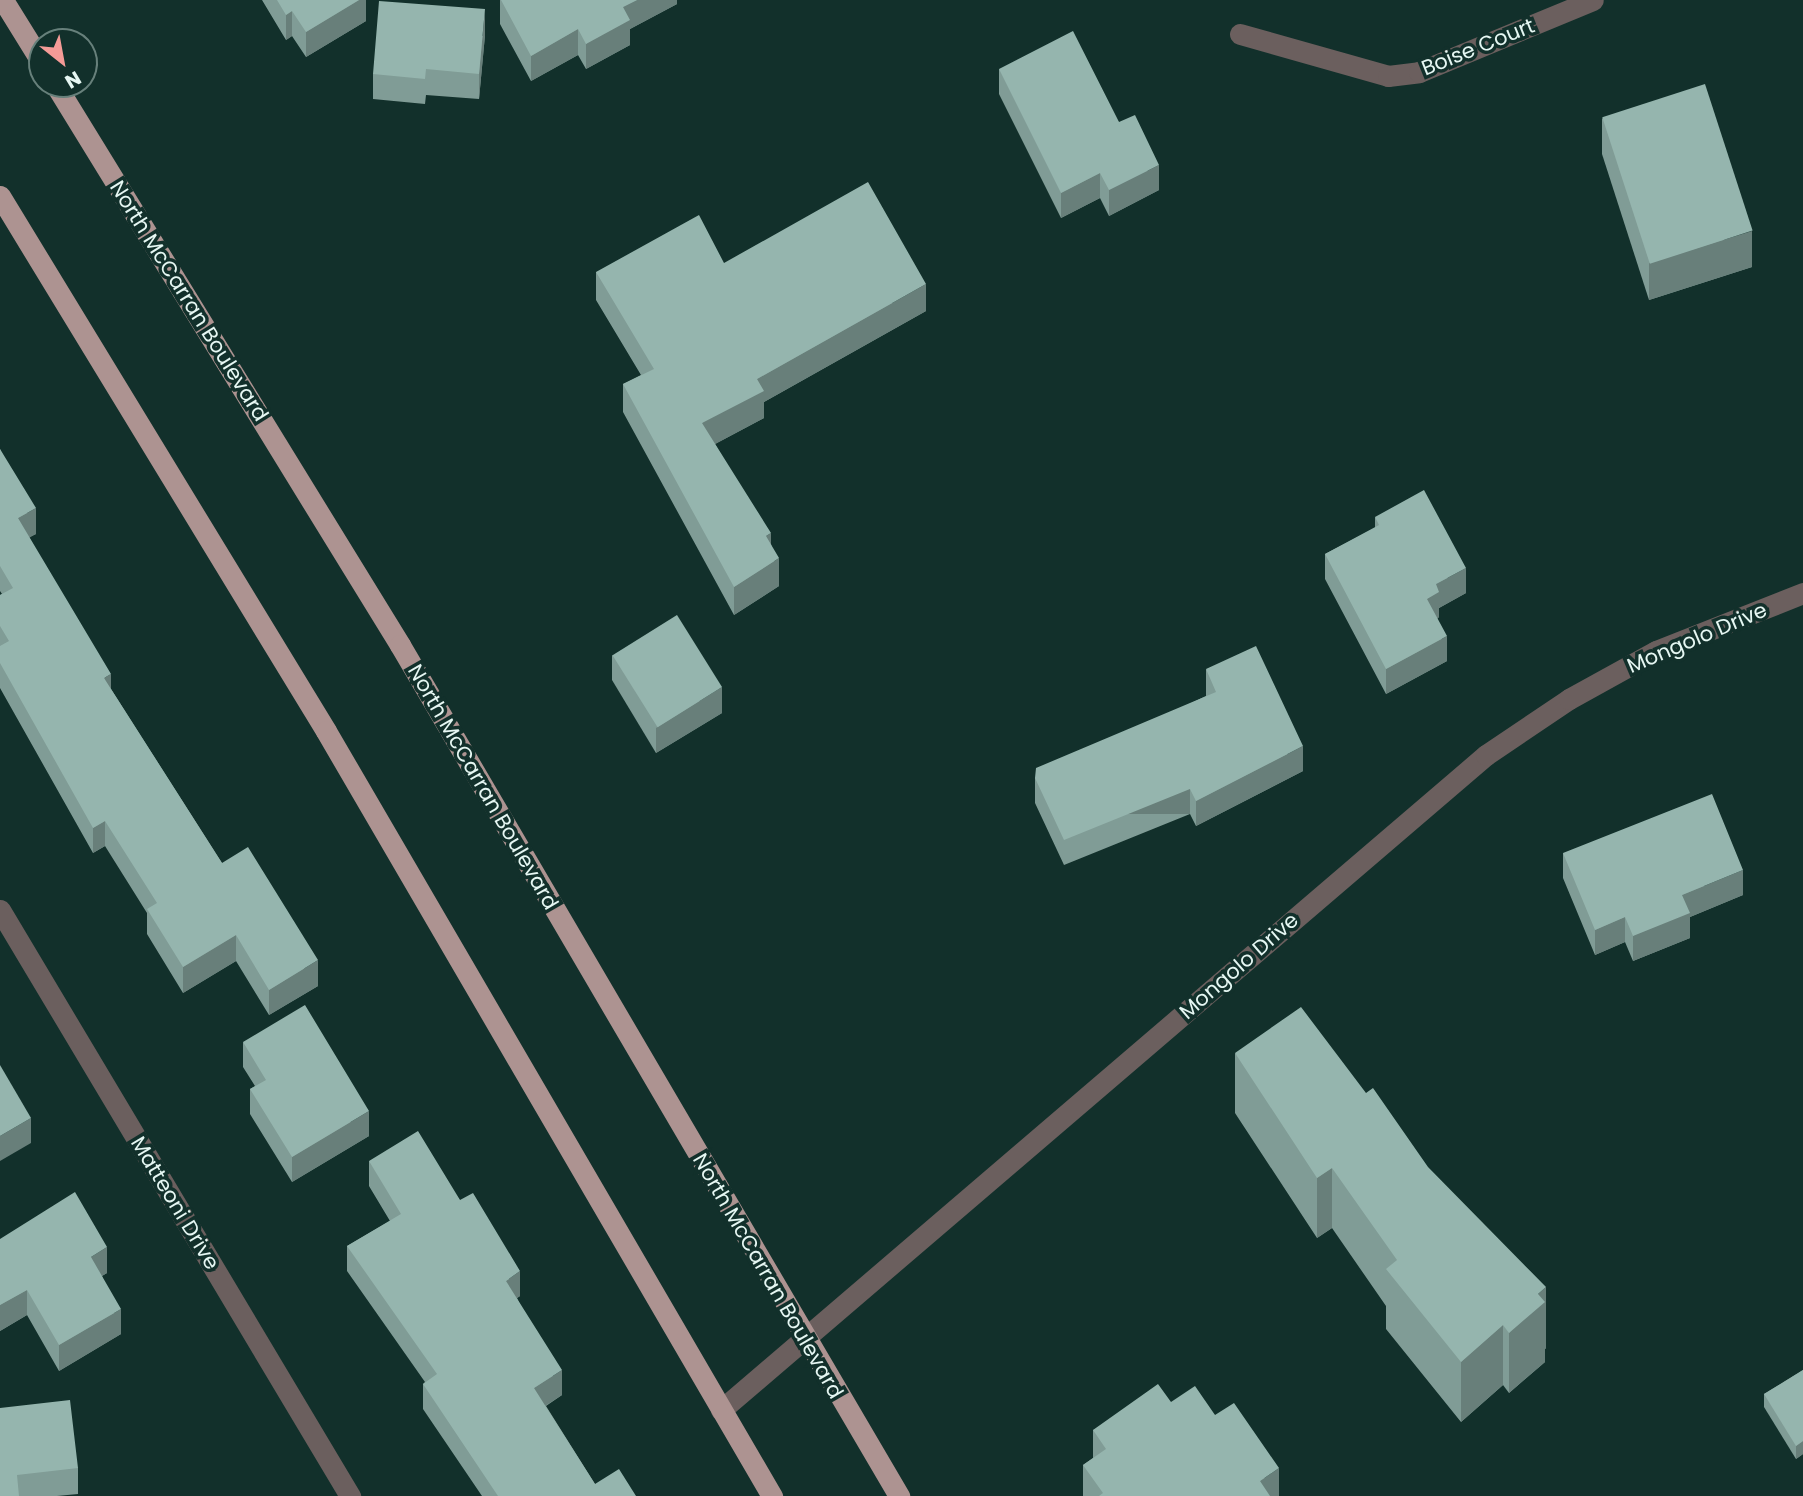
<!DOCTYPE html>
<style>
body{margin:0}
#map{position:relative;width:1803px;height:1496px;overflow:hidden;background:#12302b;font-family:Poppins,sans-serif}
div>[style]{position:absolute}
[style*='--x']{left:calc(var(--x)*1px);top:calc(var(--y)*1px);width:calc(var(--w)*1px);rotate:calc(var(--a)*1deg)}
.street>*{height:21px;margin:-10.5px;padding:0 10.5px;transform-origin:10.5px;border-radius:10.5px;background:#6b5f5e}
.primary>*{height:21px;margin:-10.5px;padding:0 10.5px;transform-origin:10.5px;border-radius:10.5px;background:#ad9391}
.wall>*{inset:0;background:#809c96}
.shaded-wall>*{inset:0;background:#687f7a;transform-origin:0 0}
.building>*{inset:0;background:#95b5ae;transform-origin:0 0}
span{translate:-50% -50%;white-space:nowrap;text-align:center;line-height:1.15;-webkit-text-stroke:7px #12302b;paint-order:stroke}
.street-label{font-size:21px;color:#e6f7f3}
.north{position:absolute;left:28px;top:28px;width:70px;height:70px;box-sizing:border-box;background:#12302b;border:2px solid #67807b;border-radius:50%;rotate:149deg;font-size:19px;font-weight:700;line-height:28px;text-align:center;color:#e6f7f3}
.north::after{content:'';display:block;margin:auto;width:24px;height:32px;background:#f59b97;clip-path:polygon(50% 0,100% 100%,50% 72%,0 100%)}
</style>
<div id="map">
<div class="street">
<i style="--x:1240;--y:34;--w:154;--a:15.8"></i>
<i style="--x:1388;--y:76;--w:31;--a:-7"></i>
<i style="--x:1419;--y:72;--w:188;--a:-22.5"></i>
<i style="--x:0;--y:910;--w:683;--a:59.15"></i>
<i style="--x:721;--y:1410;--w:1007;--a:-40.57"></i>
<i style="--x:1486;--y:755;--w:100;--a:-34"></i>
<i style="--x:1569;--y:699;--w:99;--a:-28.9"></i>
<i style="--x:1656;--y:651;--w:158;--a:-21.5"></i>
</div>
<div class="primary">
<i style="--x:3;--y:0;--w:74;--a:58.2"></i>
<i style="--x:55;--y:84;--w:659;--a:58.41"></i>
<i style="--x:400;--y:645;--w:987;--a:59.61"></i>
<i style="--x:0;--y:196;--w:626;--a:58.64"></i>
<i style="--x:326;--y:731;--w:886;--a:59.76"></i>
</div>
<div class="wall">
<i style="clip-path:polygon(262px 0,366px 0,366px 21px,306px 57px,292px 36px,286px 40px)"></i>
<i style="clip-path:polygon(500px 0,677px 0,677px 4px,630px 29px,630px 45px,586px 69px,578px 55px,531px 81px,500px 24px)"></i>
<i style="clip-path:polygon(485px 35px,479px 99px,426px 95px,425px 104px,373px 99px,373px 74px)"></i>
<i style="clip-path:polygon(999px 69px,1119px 122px,1159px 190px,1109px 216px,1100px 198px,1061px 218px,999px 94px)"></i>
<i style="clip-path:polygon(1602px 118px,1752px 267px,1649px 300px,1602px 154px)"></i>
<i style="clip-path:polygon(724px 263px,926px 311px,764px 402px,764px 418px,715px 444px,771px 544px,779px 586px,734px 615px,623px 412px,623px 384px,641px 375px,596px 300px,596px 272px)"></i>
<i style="clip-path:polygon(0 449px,36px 534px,29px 537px,111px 689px,222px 863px,318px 986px,269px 1015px,236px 961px,183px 993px,147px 934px,147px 913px,105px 846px,93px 853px,0 688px,0 595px,2px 594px,0 591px)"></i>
<i style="clip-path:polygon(1375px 517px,1466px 593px,1439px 608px,1439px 617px,1437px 619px,1447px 661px,1386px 694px,1325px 579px,1325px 554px,1375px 528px)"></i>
<i style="clip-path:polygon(612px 655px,722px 713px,656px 753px,612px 680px)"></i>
<i style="clip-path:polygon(1206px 669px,1303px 771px,1196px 826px,1190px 814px,1064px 865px,1035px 803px,1035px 778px,1206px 696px)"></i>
<i style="clip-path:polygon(1563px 853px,1743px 895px,1690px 917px,1690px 938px,1633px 961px,1625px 942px,1595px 955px,1563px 878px)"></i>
<i style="clip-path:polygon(243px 1042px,369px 1136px,292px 1182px,250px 1114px,250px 1089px,255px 1086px,243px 1067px)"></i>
<i style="clip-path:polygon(1235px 1053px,1546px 1348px,1545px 1349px,1545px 1362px,1509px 1393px,1503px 1385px,1461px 1422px,1386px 1329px,1386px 1306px,1332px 1228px,1317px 1238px,1235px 1113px)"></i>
<i style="clip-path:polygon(369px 1161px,460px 1200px,520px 1296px,517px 1298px,562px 1395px,546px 1406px,595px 1484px,636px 1496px,482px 1496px,423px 1409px,423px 1384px,425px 1382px,347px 1271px,347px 1246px,390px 1221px,369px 1186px)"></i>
<i style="clip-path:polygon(0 1239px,107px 1273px,102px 1276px,121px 1334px,59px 1371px,27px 1315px,0 1331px)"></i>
<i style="clip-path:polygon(1803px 1370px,1803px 1454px,1796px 1459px,1764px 1407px,1764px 1394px)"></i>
<i style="clip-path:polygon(1171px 1402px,1215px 1415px,1279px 1496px,1083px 1496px,1083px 1465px,1093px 1458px,1093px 1430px)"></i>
<i style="clip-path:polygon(0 1408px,78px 1468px,78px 1494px,57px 1496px,0 1496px)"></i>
</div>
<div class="shaded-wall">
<i style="clip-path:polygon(359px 0,366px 0,366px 21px,306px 57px,306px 32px)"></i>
<i style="clip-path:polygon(637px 0,677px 0,677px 4px,630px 29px,630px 45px,586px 69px,586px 44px,623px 7px)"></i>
<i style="clip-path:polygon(485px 9px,485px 35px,479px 99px,479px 74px)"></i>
<i style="clip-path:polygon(292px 11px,292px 36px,286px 40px,286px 15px)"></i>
<i style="clip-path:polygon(578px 29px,578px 55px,531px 81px,531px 56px)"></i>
<i style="clip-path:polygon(1159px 165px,1159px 190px,1109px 216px,1109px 190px)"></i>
<i style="clip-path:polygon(1100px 173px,1100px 198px,1061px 218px,1061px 193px)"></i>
<i style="clip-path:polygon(1752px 231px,1752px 267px,1649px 300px,1649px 263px)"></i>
<i style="clip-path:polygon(926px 284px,926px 311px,764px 402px,764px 418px,702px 451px,702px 423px,757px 379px)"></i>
<i style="clip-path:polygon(36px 508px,36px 534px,18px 544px,18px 518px)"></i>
<i style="clip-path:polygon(771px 533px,771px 560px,766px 536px)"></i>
<i style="clip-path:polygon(779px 558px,779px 586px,734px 615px,734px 587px)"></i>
<i style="clip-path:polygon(1466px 568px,1466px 593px,1439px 608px,1439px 617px,1427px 625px,1427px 599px,1436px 584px)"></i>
<i style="clip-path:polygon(1447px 636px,1447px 661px,1386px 694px,1386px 669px)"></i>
<i style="clip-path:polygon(111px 674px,111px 699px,104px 678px)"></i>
<i style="clip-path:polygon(722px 687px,722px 713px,656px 753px,656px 728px)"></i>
<i style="clip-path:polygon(1303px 746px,1303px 771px,1196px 826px,1196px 801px)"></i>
<i style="left:1190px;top:789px;width:25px;height:136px;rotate:90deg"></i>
<i style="clip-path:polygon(105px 821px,105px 846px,93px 853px,93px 828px)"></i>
<i style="clip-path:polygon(1743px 870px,1743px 895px,1690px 917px,1690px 938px,1633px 961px,1633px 936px,1682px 895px)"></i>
<i style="clip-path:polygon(1625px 917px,1625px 942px,1595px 955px,1595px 930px)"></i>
<i style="clip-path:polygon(236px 935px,236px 961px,183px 993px,183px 967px)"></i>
<i style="clip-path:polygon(318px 960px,318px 986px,269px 1015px,269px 990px)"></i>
<i style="clip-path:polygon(369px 1111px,369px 1136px,292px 1182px,292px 1157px)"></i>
<i style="clip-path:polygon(31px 1118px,31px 1143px,0 1161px,0 1136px)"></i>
<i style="clip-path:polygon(1332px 1168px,1332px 1228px,1317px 1238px,1317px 1178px)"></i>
<i style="clip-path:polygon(107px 1247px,107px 1273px,91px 1282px,91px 1257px)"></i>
<i style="clip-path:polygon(520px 1271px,520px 1296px,506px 1306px,506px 1281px)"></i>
<i style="clip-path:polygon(1546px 1287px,1546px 1348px,1545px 1349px,1545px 1362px,1509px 1393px,1509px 1333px,1538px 1294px)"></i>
<i style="clip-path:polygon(27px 1290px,27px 1315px,0 1331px,0 1305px)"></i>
<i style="clip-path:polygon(121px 1309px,121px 1334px,59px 1371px,59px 1345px)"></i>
<i style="clip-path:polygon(1503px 1325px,1503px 1385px,1461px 1422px,1461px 1362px)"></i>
<i style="clip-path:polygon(562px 1370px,562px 1395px,534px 1413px,534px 1388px)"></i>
<i style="clip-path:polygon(1803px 1441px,1803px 1454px,1796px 1459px,1796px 1446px)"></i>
<i style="clip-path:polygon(1279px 1468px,1279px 1496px,1260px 1496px,1260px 1481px)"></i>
</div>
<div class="building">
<i style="clip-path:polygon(277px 0,359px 0,306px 32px,292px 11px,286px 15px)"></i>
<i style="clip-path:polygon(501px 0,637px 0,623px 7px,630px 20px,586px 44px,578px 29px,531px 56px)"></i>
<i style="clip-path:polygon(379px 1px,485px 9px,479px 74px,426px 69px,425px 79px,373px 74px)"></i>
<i style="clip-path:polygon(1073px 31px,1119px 122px,1135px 115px,1159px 165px,1109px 190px,1100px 173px,1061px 193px,999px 69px)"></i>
<i style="left:1705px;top:84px;width:154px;height:108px;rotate:72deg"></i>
<i style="clip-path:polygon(868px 182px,926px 284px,757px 379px,764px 391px,702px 423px,771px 533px,766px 536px,779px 558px,734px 587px,623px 384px,654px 369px,596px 272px,699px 215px,724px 263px)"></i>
<i style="clip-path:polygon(0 449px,36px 508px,18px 518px,111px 674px,104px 678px,222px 863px,248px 847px,318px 960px,269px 990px,236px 935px,183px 967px,147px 909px,157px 903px,105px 821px,93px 828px,0 663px,0 646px,9px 641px,0 626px,0 595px,13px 588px,0 566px)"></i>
<i style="clip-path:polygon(1424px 490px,1466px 568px,1436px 584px,1439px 592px,1427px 599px,1447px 636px,1386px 669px,1325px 554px,1379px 525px,1375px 517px)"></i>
<i style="left:677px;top:615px;width:85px;height:76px;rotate:58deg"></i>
<i style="clip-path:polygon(1256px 646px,1303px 746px,1196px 801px,1190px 789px,1064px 840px,1035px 778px,1036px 768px,1216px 692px,1206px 669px)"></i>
<i style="clip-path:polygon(1712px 794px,1743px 870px,1682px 895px,1690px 913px,1633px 936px,1625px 917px,1595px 930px,1563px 853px)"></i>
<i style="clip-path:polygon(305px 1005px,369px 1111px,292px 1157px,250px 1089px,266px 1080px,243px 1042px)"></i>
<i style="clip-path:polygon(1301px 1007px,1366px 1093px,1373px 1088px,1428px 1167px,1546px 1287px,1538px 1294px,1545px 1302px,1509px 1333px,1503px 1325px,1461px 1362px,1386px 1269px,1397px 1260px,1332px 1168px,1317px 1178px,1235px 1053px)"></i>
<i style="clip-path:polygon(0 1065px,31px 1118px,0 1136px)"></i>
<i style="clip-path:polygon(418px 1131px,460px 1200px,473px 1193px,520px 1271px,506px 1281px,562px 1370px,534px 1388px,595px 1484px,619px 1469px,636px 1496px,498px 1496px,423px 1384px,437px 1374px,347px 1246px,401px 1214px,369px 1161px)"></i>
<i style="clip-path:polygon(75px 1192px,107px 1247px,91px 1257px,121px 1309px,59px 1345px,27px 1290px,0 1305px,0 1239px)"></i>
<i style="clip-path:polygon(1803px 1370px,1803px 1441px,1796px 1446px,1764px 1394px)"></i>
<i style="clip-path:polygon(1158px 1384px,1171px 1402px,1195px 1386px,1215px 1415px,1234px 1403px,1279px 1468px,1260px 1481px,1270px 1496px,1099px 1496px,1103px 1493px,1083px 1465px,1106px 1449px,1093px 1430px)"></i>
<i style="clip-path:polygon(70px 1400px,78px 1468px,17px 1475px,19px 1496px,0 1496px,0 1408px)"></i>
</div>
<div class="street-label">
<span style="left:1478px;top:47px;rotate:-22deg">Boise Court</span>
<span style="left:189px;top:301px;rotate:58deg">North McCarran Boulevard</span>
<span style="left:1697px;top:638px;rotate:-23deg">Mongolo Drive</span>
<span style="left:483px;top:787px;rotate:60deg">North McCarran Boulevard</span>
<span style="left:1239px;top:966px;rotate:-41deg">Mongolo Drive</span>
<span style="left:175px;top:1203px;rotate:59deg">Matteoni Drive</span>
<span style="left:768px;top:1276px;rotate:60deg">North McCarran Boulevard</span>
</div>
<div class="north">N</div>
</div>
